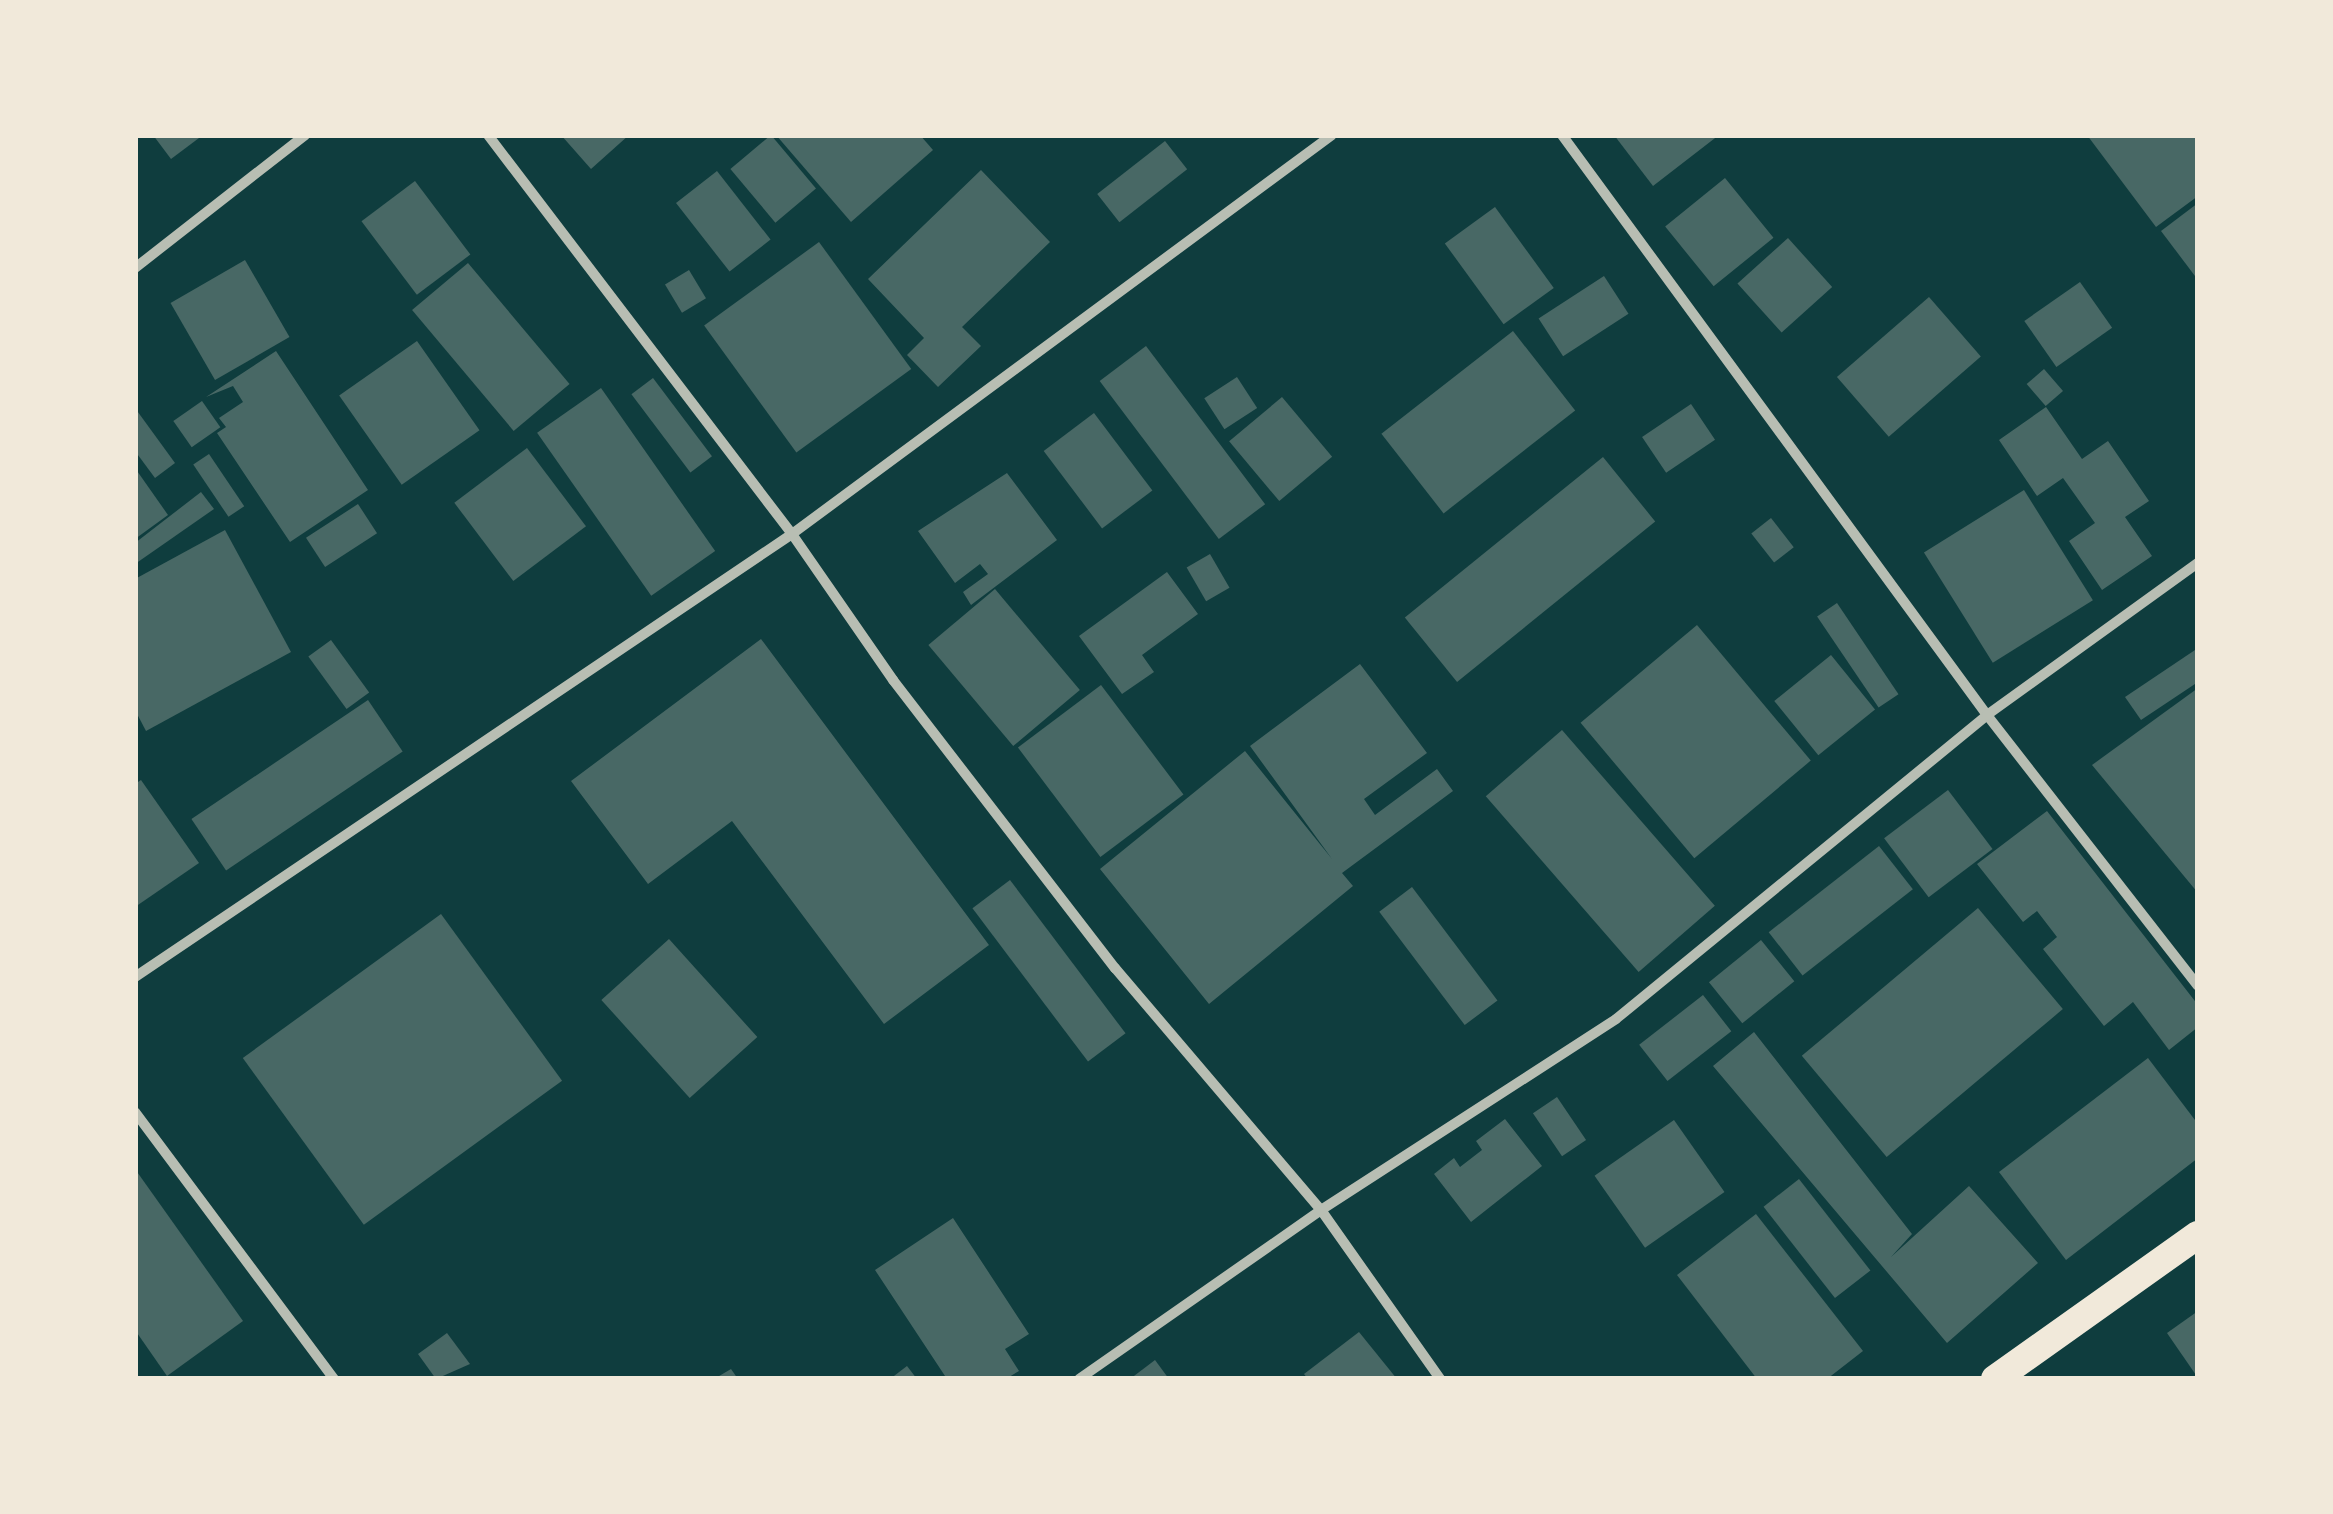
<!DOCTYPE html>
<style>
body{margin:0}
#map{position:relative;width:2333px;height:1514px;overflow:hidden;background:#0f3d3e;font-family:"Public Sans",sans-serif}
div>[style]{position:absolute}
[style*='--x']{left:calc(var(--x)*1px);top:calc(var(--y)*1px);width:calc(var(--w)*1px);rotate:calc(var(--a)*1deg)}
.building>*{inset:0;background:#486865;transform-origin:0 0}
.minor>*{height:10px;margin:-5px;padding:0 5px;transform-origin:5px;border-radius:5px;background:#b8beb3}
.trunk>*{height:28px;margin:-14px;padding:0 14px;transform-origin:14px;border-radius:14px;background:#f1e9da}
span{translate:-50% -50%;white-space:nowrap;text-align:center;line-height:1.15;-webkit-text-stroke:9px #f1e9da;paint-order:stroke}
.frame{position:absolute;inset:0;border:138px solid #f1e9da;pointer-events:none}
</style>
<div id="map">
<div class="building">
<i style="clip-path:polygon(153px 135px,203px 135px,171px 159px)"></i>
<i style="clip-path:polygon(561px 135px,629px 135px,591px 169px)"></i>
<i style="left:771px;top:135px;width:70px;height:53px;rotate:50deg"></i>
<i style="clip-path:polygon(776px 135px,920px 135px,933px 150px,851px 222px)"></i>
<i style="clip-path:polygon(1614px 135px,1719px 135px,1653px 186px)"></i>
<i style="clip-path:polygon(2087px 135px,2198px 135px,2198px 196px,2156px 227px)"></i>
<i style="left:1165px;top:141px;width:36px;height:86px;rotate:52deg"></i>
<i style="clip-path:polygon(981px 170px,1050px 242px,962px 327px,981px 346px,938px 387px,907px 355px,924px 338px,868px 279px)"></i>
<i style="left:717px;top:171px;width:87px;height:52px;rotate:52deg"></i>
<i style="left:1725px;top:178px;width:77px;height:77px;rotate:51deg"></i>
<i style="left:415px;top:181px;width:92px;height:67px;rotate:53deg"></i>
<i style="clip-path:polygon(2198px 203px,2198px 280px,2161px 231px)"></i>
<i style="left:1495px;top:207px;width:100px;height:62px;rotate:54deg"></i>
<i style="left:1788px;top:238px;width:66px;height:68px;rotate:48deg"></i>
<i style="left:819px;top:242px;width:157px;height:142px;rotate:54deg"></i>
<i style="left:245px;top:260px;width:89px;height:86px;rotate:60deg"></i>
<i style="left:468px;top:263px;width:158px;height:73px;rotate:50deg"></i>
<i style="left:689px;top:270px;width:33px;height:28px;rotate:59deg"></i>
<i style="left:1604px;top:276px;width:45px;height:78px;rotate:57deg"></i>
<i style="left:2080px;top:282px;width:56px;height:68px;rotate:55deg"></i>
<i style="left:1929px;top:297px;width:79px;height:122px;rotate:49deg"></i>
<i style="left:1513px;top:331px;width:101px;height:167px;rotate:52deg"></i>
<i style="left:417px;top:341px;width:109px;height:95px;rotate:55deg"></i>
<i style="left:1146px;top:346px;width:198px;height:58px;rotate:53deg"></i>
<i style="clip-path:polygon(276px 351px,368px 490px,290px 542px,217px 433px,226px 427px,219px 418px,243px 402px,233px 386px,206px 397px)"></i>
<i style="left:2044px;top:369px;width:29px;height:23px;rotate:49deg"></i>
<i style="left:1237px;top:377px;width:37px;height:39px;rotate:57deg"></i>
<i style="left:653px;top:378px;width:98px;height:27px;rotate:53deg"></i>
<i style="left:601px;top:388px;width:199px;height:78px;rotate:55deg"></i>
<i style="left:1282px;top:397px;width:78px;height:69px;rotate:50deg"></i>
<i style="left:202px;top:401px;width:32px;height:35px;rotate:55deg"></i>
<i style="left:1691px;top:404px;width:43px;height:59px;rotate:56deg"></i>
<i style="clip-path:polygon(2046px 407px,2082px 459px,2108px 441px,2149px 501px,2125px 517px,2152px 556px,2102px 590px,2069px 541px,2095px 523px,2063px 478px,2037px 496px,1999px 440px)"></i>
<i style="clip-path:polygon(135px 408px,175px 463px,155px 478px,135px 451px)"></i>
<i style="left:1094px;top:413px;width:97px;height:63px;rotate:53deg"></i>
<i style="left:527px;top:448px;width:98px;height:91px;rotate:53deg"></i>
<i style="left:209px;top:454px;width:63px;height:19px;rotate:56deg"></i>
<i style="left:1603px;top:457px;width:83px;height:255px;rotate:51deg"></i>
<i style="clip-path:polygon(135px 468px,168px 515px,135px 539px)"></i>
<i style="clip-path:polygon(1007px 473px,1057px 540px,971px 605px,963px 592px,988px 574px,980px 564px,955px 583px,918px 531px)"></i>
<i style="left:2024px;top:490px;width:130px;height:118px;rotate:58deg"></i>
<i style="clip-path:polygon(201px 492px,214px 509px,135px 564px,135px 543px)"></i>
<i style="left:358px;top:504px;width:35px;height:62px;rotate:57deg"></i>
<i style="left:1771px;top:518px;width:37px;height:25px;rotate:52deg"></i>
<i style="clip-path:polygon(225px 530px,291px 652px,146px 731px,135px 710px,135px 579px)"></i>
<i style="left:1210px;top:554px;width:39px;height:27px;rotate:60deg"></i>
<i style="clip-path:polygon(1167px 572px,1198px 614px,1142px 655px,1154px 672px,1122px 694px,1079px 636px)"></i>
<i style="left:995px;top:589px;width:132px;height:87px;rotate:50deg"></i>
<i style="left:1837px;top:603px;width:110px;height:24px;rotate:56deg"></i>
<i style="left:1697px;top:625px;width:177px;height:152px;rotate:50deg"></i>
<i style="clip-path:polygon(761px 639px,989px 945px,884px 1024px,732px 821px,648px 884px,571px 781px)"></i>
<i style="left:331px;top:640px;width:65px;height:28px;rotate:54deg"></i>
<i style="clip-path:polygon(2198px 648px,2198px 682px,2141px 720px,2125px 697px)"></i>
<i style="left:1831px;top:655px;width:70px;height:73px;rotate:51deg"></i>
<i style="clip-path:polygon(1360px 664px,1427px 753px,1364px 799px,1375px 815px,1437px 769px,1453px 791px,1342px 873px,1353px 886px,1209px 1004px,1100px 869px,1245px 751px,1332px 859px,1250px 746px)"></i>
<i style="left:1101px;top:685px;width:137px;height:104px;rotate:53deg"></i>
<i style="clip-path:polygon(2198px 688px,2198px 893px,2092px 765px)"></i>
<i style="left:368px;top:700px;width:62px;height:213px;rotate:56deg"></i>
<i style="left:1562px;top:730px;width:233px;height:101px;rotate:49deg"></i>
<i style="clip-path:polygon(141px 780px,199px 863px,135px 907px,135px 784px)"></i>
<i style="left:1948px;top:790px;width:74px;height:80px;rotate:53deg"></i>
<i style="clip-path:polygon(2047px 811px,2198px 1005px,2198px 1027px,2169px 1050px,2133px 1002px,2104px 1026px,2043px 949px,2057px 937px,2037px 911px,2023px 922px,1977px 864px)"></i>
<i style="left:1879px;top:846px;width:55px;height:140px;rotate:52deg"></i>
<i style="left:1010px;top:880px;width:192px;height:47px;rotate:53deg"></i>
<i style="left:1412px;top:887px;width:142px;height:41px;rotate:53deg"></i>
<i style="left:1978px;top:908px;width:132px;height:230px;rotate:50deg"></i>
<i style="left:441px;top:914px;width:206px;height:245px;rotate:54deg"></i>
<i style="left:669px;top:939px;width:132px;height:91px;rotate:48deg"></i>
<i style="left:1761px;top:940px;width:53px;height:67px;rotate:51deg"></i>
<i style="left:1703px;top:995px;width:46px;height:81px;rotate:52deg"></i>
<i style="clip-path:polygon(1754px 1032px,1912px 1234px,1891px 1257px,1969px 1186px,2038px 1263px,1947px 1343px,1713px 1066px)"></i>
<i style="clip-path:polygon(2148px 1058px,2198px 1124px,2198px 1158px,2066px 1260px,1999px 1172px)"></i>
<i style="left:1557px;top:1097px;width:52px;height:29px;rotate:56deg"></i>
<i style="clip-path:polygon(1505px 1119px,1542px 1166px,1471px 1222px,1434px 1174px,1454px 1158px,1460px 1167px,1482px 1150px,1476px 1141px)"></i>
<i style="left:1674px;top:1120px;width:88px;height:97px;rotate:55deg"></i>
<i style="clip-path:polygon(135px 1169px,243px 1321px,167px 1376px,135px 1330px)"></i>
<i style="left:1799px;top:1179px;width:116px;height:45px;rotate:52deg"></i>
<i style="clip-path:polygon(1756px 1214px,1863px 1351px,1827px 1379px,1757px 1379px,1677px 1275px)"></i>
<i style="clip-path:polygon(953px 1218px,1029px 1334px,1005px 1349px,1019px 1371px,1006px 1379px,947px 1379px,875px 1270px)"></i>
<i style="clip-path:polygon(2198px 1311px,2198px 1378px,2167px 1333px)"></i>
<i style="clip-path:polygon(1359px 1332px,1397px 1379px,1308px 1379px,1304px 1374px)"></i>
<i style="clip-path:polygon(447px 1333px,470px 1364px,436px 1379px,418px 1354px)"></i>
<i style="clip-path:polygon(1155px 1360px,1169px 1379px,1130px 1379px)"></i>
<i style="clip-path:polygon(907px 1366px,917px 1379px,890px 1379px)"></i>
<i style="clip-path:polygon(731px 1369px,738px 1379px,714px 1379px)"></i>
</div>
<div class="minor">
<i style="--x:488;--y:135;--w:502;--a:52.7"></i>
<i style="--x:792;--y:534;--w:178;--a:55.3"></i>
<i style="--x:893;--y:680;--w:364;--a:52.4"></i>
<i style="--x:1115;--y:968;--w:318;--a:49.6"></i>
<i style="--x:1321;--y:1210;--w:207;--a:54.8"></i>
<i style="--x:1562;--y:135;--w:719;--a:53.77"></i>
<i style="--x:1987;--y:715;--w:343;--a:52.1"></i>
<i style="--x:135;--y:268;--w:216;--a:-38"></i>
<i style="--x:135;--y:977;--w:792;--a:-33.99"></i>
<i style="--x:792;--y:534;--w:671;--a:-36.46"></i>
<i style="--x:135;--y:1112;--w:333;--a:53.3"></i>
<i style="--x:1079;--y:1379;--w:295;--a:-34.9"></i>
<i style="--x:1321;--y:1210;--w:351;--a:-32.9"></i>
<i style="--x:1616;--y:1019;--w:480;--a:-39.3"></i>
<i style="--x:1987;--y:715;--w:260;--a:-35.8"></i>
</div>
<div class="trunk">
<i style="--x:1995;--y:1379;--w:249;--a:-35.4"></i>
</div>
<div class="frame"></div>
</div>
